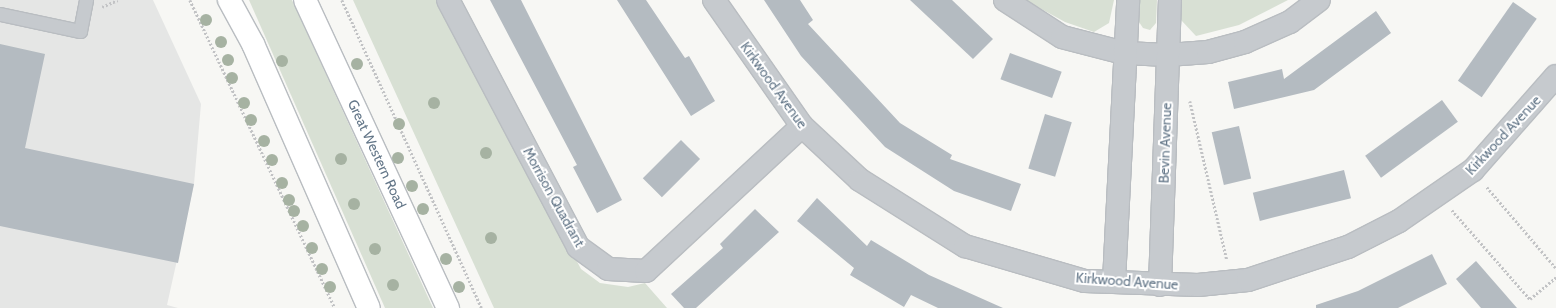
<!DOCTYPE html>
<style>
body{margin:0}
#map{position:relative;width:1556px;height:308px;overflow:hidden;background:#f7f7f4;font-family:Cabin,sans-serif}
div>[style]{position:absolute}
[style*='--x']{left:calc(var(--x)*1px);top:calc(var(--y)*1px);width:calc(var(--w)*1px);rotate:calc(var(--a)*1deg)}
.built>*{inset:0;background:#e5e6e5}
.green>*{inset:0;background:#d8e0d4}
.building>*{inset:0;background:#b4bbc1;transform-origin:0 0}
.path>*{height:2.5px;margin-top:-1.25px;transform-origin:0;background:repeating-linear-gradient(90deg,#c2c3c5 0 2px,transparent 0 4px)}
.roads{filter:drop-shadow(1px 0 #b9bdc1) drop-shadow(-1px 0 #b9bdc1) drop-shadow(0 1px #b9bdc1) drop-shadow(0 -1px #b9bdc1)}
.service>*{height:13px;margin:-6.5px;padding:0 6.5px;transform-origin:6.5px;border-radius:6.5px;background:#c6cace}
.minor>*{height:22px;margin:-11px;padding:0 11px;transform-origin:11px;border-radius:11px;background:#c6cace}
.primary>*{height:22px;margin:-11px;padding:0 11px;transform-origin:11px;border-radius:11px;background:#fff}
.trees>*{width:12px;height:12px;margin:-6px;border-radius:50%;background:#a6b2a2}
span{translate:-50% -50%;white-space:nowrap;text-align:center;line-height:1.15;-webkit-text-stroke:4px #fff;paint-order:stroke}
.street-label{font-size:14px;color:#637688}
</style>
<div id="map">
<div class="built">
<i style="clip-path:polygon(0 0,153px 0,201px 104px,194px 184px,167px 305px,178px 308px,0 308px)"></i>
</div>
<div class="green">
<i style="clip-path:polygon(249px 0,292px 0,433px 308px,385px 308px)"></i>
<i style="clip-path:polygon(353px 0,439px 0,581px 269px,600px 283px,628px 287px,645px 283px,667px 308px,494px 308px)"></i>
<i style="clip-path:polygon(1025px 0,1114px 0,1109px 23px,1094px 32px,1065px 22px)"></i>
<i style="clip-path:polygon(1140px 0,1157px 0,1156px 23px,1150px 30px,1143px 28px,1139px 22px)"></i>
<i style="clip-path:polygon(1181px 0,1288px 0,1239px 25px,1196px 36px,1181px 20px)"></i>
</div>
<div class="building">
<i style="clip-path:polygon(490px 0,521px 0,622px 200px,597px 213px,573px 167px,577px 165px)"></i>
<i style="clip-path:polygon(617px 0,646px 0,685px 58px,689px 56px,715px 101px,691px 116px)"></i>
<i style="clip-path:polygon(764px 0,800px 0,813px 20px,808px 24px,900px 123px,952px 155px,950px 159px,1021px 184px,1011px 211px,954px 191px,885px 147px,801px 56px)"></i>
<i style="clip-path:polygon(910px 0,952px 0,993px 39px,973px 59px)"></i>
<i style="left:1513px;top:2px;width:29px;height:96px;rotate:35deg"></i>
<i style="clip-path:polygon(1376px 11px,1391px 33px,1314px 90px,1234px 109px,1228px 82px,1282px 69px,1284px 79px)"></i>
<i style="clip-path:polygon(0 44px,45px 54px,25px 148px,194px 184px,178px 263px,0 226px)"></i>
<i style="left:1010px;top:53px;width:55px;height:28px;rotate:20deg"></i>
<i style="left:1442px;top:100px;width:27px;height:95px;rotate:54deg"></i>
<i style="left:1045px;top:114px;width:28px;height:57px;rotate:17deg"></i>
<i style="left:1239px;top:126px;width:54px;height:28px;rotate:77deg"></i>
<i style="left:681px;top:140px;width:27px;height:54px;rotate:45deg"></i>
<i style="left:1344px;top:170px;width:29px;height:94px;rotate:76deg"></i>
<i style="clip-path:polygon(817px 198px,867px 246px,871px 240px,929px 275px,1003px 308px,938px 308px,911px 295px,904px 307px,850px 275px,854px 268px,797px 221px)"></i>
<i style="clip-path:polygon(755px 209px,779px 232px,696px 308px,684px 308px,671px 294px,723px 248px,720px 244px)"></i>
<i style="clip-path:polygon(1432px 254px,1447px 284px,1398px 308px,1316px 308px,1316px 305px,1358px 291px)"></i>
<i style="clip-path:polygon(1476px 261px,1517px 308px,1481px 308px,1456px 279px)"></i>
</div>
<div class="path">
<i style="--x:190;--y:0;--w:340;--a:64.8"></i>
<i style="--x:342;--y:0;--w:338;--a:65.6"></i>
<i style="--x:102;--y:7;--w:17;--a:-24"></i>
<i style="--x:1190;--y:101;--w:163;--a:76.9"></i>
<i style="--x:1487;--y:187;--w:106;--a:49.6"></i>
<i style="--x:1452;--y:210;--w:118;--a:48.8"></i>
<i style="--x:1530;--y:299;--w:34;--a:-40"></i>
</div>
<div class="roads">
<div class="service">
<i style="--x:0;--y:14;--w:82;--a:12"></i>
<i style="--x:80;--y:31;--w:32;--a:-79"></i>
</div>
<div class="minor">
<i style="--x:448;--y:0;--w:279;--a:62.2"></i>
<i style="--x:578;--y:247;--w:37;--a:36"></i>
<i style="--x:608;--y:269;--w:38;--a:3"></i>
<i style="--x:646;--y:271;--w:213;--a:-42.9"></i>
<i style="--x:714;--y:0;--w:154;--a:55.1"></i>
<i style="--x:802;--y:126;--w:79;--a:43"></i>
<i style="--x:860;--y:180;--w:124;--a:32.2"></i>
<i style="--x:965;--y:246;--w:125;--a:16.3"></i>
<i style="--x:1085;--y:281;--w:113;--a:2"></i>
<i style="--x:1198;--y:285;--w:50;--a:-5.7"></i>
<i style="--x:1248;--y:280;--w:105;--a:-18.3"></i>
<i style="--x:1348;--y:247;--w:57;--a:-27"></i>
<i style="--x:1399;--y:221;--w:90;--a:-34.6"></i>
<i style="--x:1473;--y:170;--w:125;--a:-48.6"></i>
<i style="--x:1005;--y:0;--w:68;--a:33"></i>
<i style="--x:1062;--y:37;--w:64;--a:14.5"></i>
<i style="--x:1124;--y:53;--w:44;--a:2.6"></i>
<i style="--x:1168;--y:55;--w:40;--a:-4.3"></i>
<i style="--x:1208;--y:52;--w:38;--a:-15"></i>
<i style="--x:1245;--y:42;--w:49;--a:-24"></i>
<i style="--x:1290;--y:22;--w:36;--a:-37"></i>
<i style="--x:1114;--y:281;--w:281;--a:-87.1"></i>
<i style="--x:1160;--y:285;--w:285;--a:-88"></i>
</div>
<div class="primary">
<i style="--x:229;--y:0;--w:50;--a:61.4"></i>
<i style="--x:253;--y:44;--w:288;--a:66.3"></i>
<i style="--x:305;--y:0;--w:340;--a:65.1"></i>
</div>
</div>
<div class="trees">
<i style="left:206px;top:20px"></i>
<i style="left:221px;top:42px"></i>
<i style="left:228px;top:60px"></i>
<i style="left:282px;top:61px"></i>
<i style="left:357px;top:64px"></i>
<i style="left:232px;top:78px"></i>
<i style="left:244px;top:103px"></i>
<i style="left:434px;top:103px"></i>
<i style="left:251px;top:120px"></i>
<i style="left:399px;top:124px"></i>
<i style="left:264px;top:141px"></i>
<i style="left:486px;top:153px"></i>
<i style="left:398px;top:158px"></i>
<i style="left:341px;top:159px"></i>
<i style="left:272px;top:160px"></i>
<i style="left:282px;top:183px"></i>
<i style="left:412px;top:186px"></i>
<i style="left:289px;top:200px"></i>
<i style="left:354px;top:204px"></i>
<i style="left:423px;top:209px"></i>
<i style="left:294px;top:211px"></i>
<i style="left:303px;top:226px"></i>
<i style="left:491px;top:238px"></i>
<i style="left:312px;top:248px"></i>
<i style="left:375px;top:249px"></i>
<i style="left:446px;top:259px"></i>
<i style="left:322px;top:269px"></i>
<i style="left:393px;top:285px"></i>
<i style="left:330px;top:287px"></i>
<i style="left:459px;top:287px"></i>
</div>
<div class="street-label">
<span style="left:774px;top:85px;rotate:54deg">Kirkwood Avenue</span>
<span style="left:1503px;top:135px;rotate:-47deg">Kirkwood Avenue</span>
<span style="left:1165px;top:143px;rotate:-88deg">Bevin Avenue</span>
<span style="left:377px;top:154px;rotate:65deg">Great Western Road</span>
<span style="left:554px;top:197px;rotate:61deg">Morrison Quadrant</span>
<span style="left:1127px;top:281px;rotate:4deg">Kirkwood Avenue</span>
</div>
</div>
